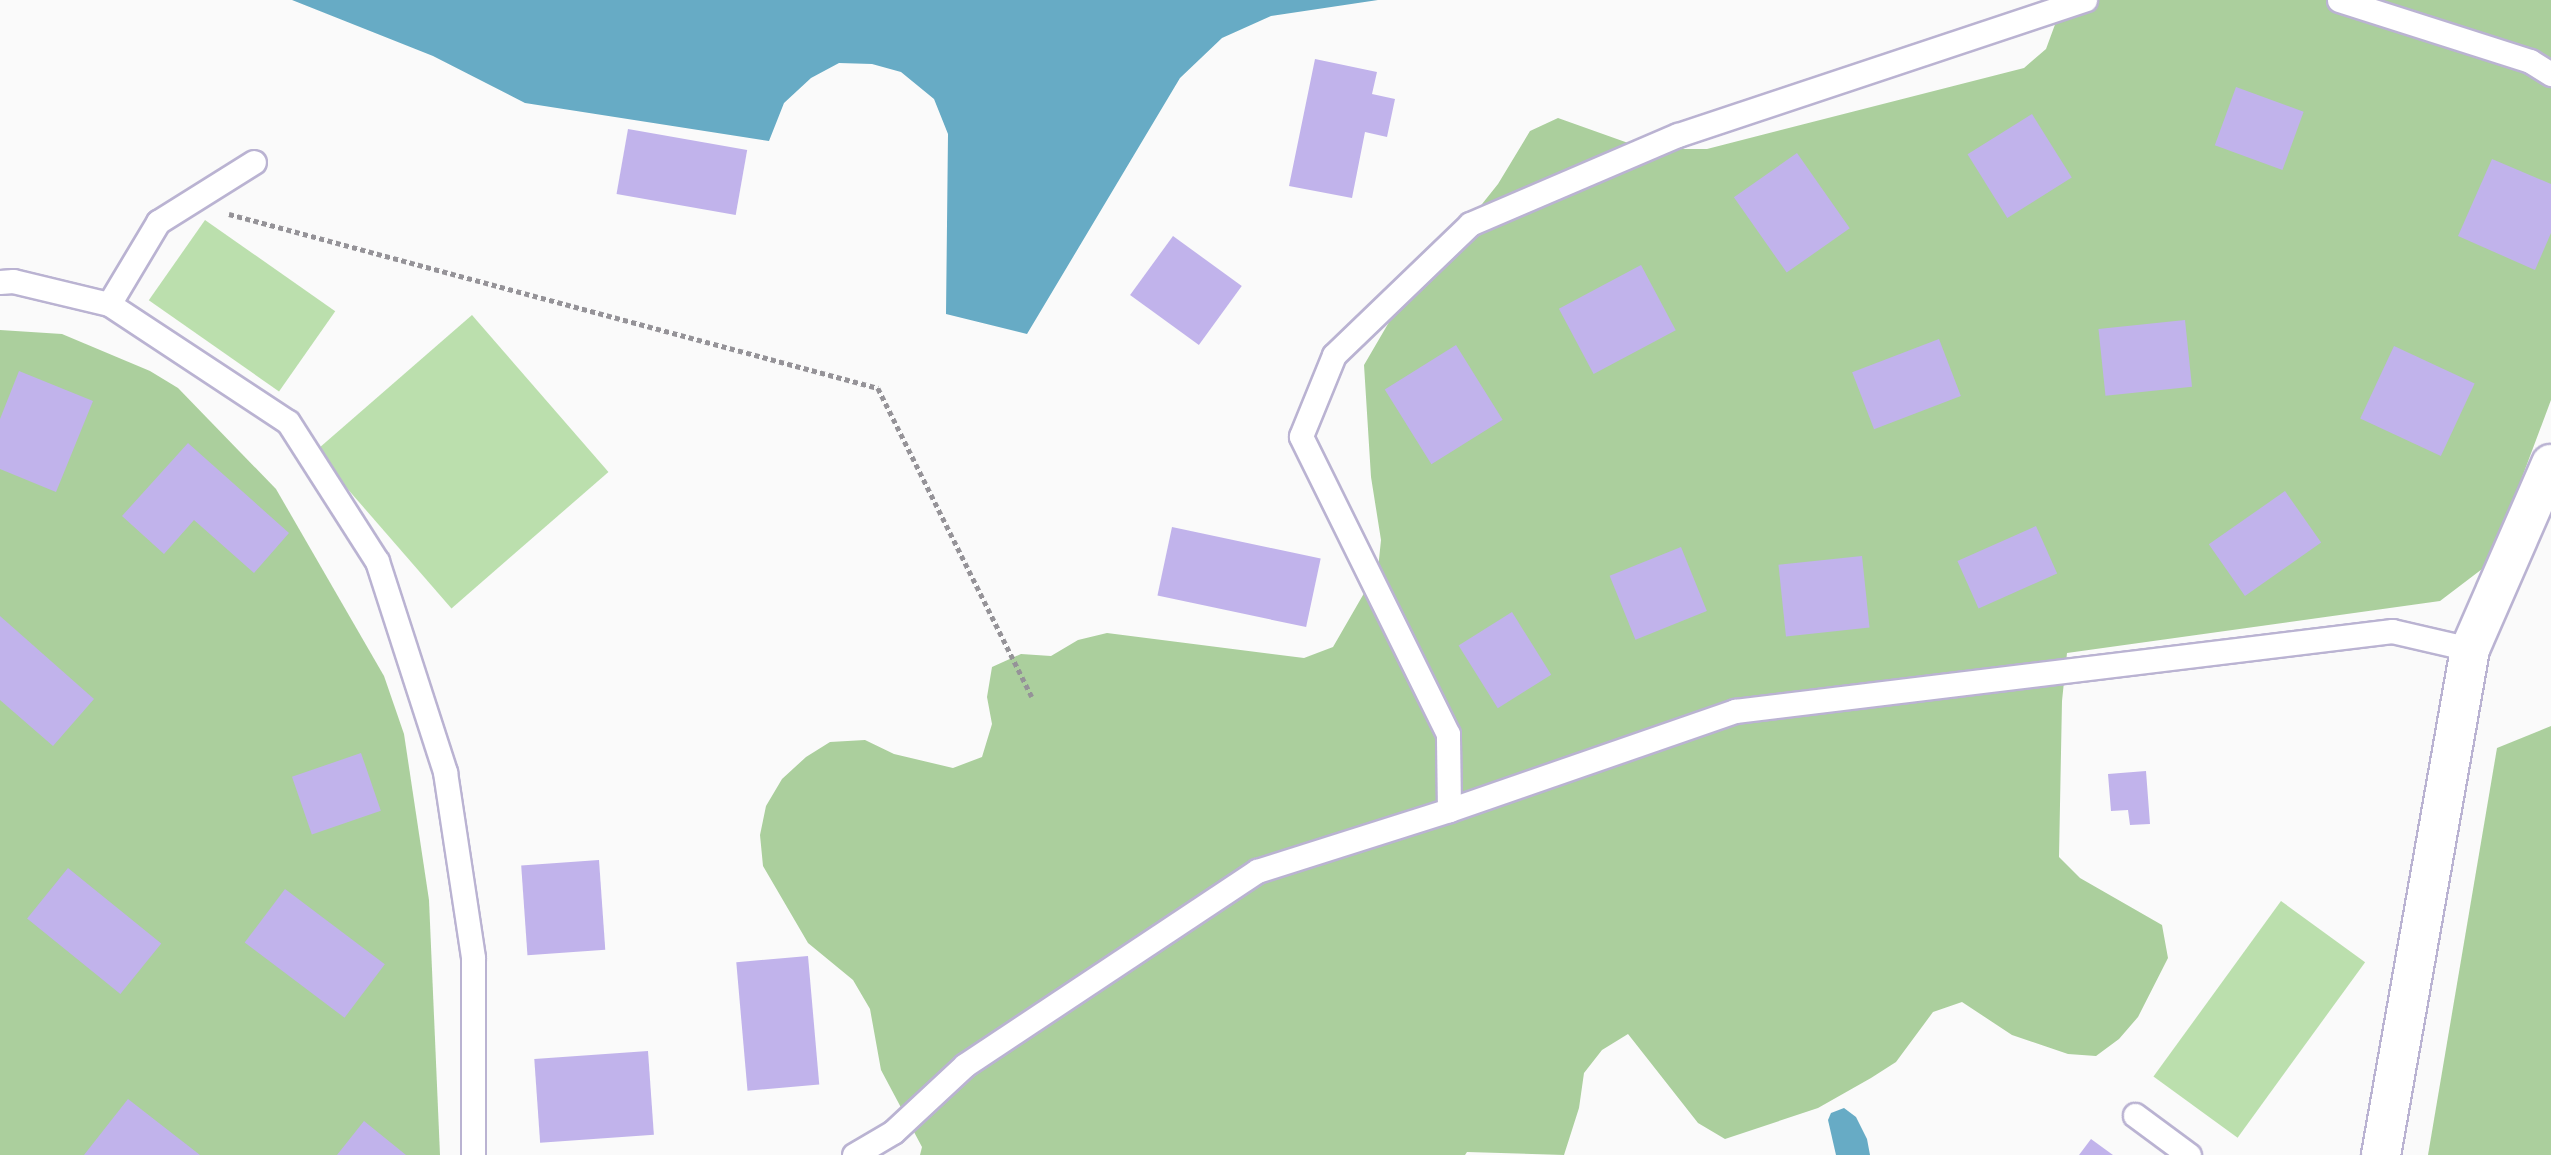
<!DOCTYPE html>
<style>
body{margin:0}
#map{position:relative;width:2551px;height:1155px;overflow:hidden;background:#fafafa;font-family:"Work Sans",sans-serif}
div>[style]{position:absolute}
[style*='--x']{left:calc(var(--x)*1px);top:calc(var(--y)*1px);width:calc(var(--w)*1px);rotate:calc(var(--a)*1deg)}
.green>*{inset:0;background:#bbdfad;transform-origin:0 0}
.forest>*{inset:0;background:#abcf9d}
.water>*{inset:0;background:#67abc5}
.building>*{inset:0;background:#c1b3eb;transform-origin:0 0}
.path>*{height:4.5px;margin-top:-2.25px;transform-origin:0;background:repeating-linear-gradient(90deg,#959398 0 5px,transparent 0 8.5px)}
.roads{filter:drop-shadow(2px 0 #bab3d2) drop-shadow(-2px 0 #bab3d2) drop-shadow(0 2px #bab3d2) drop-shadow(0 -2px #bab3d2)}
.service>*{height:23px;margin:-11.5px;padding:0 11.5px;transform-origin:11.5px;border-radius:11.5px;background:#fff}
.minor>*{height:38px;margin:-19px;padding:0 19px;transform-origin:19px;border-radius:19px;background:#fff}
span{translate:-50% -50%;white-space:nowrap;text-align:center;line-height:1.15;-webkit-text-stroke:5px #fff;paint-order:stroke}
</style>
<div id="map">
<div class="green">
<i style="left:205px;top:220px;width:159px;height:98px;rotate:35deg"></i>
<i style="left:472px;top:315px;width:208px;height:208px;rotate:49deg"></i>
<i style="left:2281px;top:901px;width:104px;height:217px;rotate:36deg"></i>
</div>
<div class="forest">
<i style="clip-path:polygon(2064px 0,2551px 0,2551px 400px,2490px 563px,2440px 601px,2067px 653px,2062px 701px,2059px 857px,2080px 878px,2162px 925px,2168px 958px,2138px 1017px,2119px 1039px,2096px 1056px,2068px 1054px,2012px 1035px,1962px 1002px,1933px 1012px,1896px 1062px,1871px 1078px,1818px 1108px,1725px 1139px,1698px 1123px,1628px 1034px,1602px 1050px,1584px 1073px,1579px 1108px,1564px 1155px,1467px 1152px,1465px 1155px,920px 1155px,922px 1147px,881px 1070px,870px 1009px,853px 980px,808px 943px,763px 866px,760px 835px,766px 806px,782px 779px,806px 757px,830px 742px,865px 740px,894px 754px,953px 768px,982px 757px,992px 724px,987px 697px,992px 667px,1021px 654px,1051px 656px,1078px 640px,1107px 633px,1304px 658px,1333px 647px,1378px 569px,1381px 540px,1371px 477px,1364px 365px,1392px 317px,1498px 184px,1530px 131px,1558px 118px,1645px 149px,1707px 149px,2024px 68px,2046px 49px)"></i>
<i style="clip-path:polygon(0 330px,62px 334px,150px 371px,178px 388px,276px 489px,384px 676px,404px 734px,429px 900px,440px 1155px,0 1155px)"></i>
<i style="clip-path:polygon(2551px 726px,2551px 1155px,2428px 1155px,2497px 748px)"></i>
</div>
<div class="water">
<i style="clip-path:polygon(292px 0,1378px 0,1271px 16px,1222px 38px,1180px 78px,1027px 334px,946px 314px,948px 134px,934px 99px,901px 72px,872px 64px,839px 63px,811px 78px,784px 103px,769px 141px,525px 103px,433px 56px)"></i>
<i style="clip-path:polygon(1844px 1108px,1856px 1117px,1867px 1139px,1870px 1155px,1836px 1155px,1828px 1120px,1831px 1113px)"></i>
</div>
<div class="building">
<i style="clip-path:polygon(1315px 59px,1377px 72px,1372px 94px,1395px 99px,1387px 137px,1365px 132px,1352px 198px,1289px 186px)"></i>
<i style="left:2236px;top:87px;width:72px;height:62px;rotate:20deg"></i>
<i style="left:2032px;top:114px;width:75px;height:76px;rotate:58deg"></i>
<i style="left:628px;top:129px;width:121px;height:66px;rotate:10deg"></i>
<i style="left:1797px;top:153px;width:92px;height:77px;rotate:55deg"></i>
<i style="clip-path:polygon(2492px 159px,2551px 184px,2551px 233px,2535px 270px,2458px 236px)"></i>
<i style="left:1173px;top:236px;width:85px;height:73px;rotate:36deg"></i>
<i style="left:1641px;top:265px;width:74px;height:93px;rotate:62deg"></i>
<i style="left:2185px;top:320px;width:67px;height:87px;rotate:84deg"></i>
<i style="left:1939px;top:339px;width:61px;height:93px;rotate:69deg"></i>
<i style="left:1456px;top:345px;width:88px;height:84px;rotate:58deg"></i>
<i style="left:2394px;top:346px;width:89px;height:80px;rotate:25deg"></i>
<i style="clip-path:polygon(19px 371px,93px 401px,56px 492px,0 469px,0 419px)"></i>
<i style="clip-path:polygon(188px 443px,289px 533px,254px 573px,194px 520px,164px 554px,122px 516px)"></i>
<i style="left:2285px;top:491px;width:63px;height:93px;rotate:55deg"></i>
<i style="left:2036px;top:526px;width:52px;height:86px;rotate:66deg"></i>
<i style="left:1172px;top:527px;width:152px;height:70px;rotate:12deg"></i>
<i style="left:1681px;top:547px;width:69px;height:77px;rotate:68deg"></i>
<i style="left:1862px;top:556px;width:72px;height:84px;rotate:84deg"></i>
<i style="left:1512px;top:612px;width:74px;height:63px;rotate:58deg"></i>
<i style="clip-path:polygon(0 616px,94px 699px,53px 746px,0 700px)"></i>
<i style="left:361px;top:753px;width:61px;height:73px;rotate:71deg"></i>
<i style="clip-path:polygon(2146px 771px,2150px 824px,2130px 825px,2128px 810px,2111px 811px,2108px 774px)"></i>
<i style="left:599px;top:860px;width:90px;height:78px;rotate:86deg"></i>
<i style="left:68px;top:868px;width:120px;height:65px;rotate:39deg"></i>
<i style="left:285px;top:889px;width:125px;height:67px;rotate:37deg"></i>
<i style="left:808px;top:956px;width:129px;height:72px;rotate:85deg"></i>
<i style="left:648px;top:1051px;width:84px;height:114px;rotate:86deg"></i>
<i style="clip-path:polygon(128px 1099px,200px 1155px,84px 1155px)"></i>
<i style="clip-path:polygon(364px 1121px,406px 1155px,337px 1155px)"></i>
<i style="clip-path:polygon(2091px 1139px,2113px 1155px,2079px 1155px)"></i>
</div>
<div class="path">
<i style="--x:229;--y:214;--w:672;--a:15.01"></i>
<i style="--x:878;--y:388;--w:345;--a:63.5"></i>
</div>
<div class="roads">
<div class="service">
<i style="--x:2339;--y:0;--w:201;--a:17.7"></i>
<i style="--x:2530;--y:61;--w:25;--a:32"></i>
<i style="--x:0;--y:282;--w:13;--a:-4"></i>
<i style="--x:13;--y:281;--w:99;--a:13.5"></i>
<i style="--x:109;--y:304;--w:214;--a:33.4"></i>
<i style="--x:288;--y:422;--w:165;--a:57.4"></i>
<i style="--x:377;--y:561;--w:222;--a:72.1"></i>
<i style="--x:445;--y:772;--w:188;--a:81.4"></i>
<i style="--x:473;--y:958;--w:197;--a:90"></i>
<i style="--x:109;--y:304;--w:96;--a:-59.1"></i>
<i style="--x:158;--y:222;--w:113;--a:-32"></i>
<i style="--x:1449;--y:810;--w:76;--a:-90.8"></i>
<i style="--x:1448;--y:734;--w:332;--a:-116.3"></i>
<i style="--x:1301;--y:436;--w:87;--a:-67.8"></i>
<i style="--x:1334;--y:355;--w:189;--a:-43.9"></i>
<i style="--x:1470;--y:224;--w:226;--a:-23.2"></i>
<i style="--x:1678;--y:135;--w:429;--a:-18.4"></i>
<i style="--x:2135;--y:1115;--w:67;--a:36.5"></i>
<i style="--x:854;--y:1155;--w:45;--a:-30.5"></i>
<i style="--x:893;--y:1132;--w:98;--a:-42.9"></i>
<i style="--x:965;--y:1065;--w:351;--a:-33.6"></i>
<i style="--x:1257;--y:871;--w:201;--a:-17.6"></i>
<i style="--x:1449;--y:810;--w:303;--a:-19.1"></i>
<i style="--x:1735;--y:711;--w:662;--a:-6.94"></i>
<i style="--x:2392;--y:631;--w:80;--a:13"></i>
</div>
<div class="minor">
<i style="--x:2381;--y:1155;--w:514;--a:-80.02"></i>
<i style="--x:2470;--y:649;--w:202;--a:-66.4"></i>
</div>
</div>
</div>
